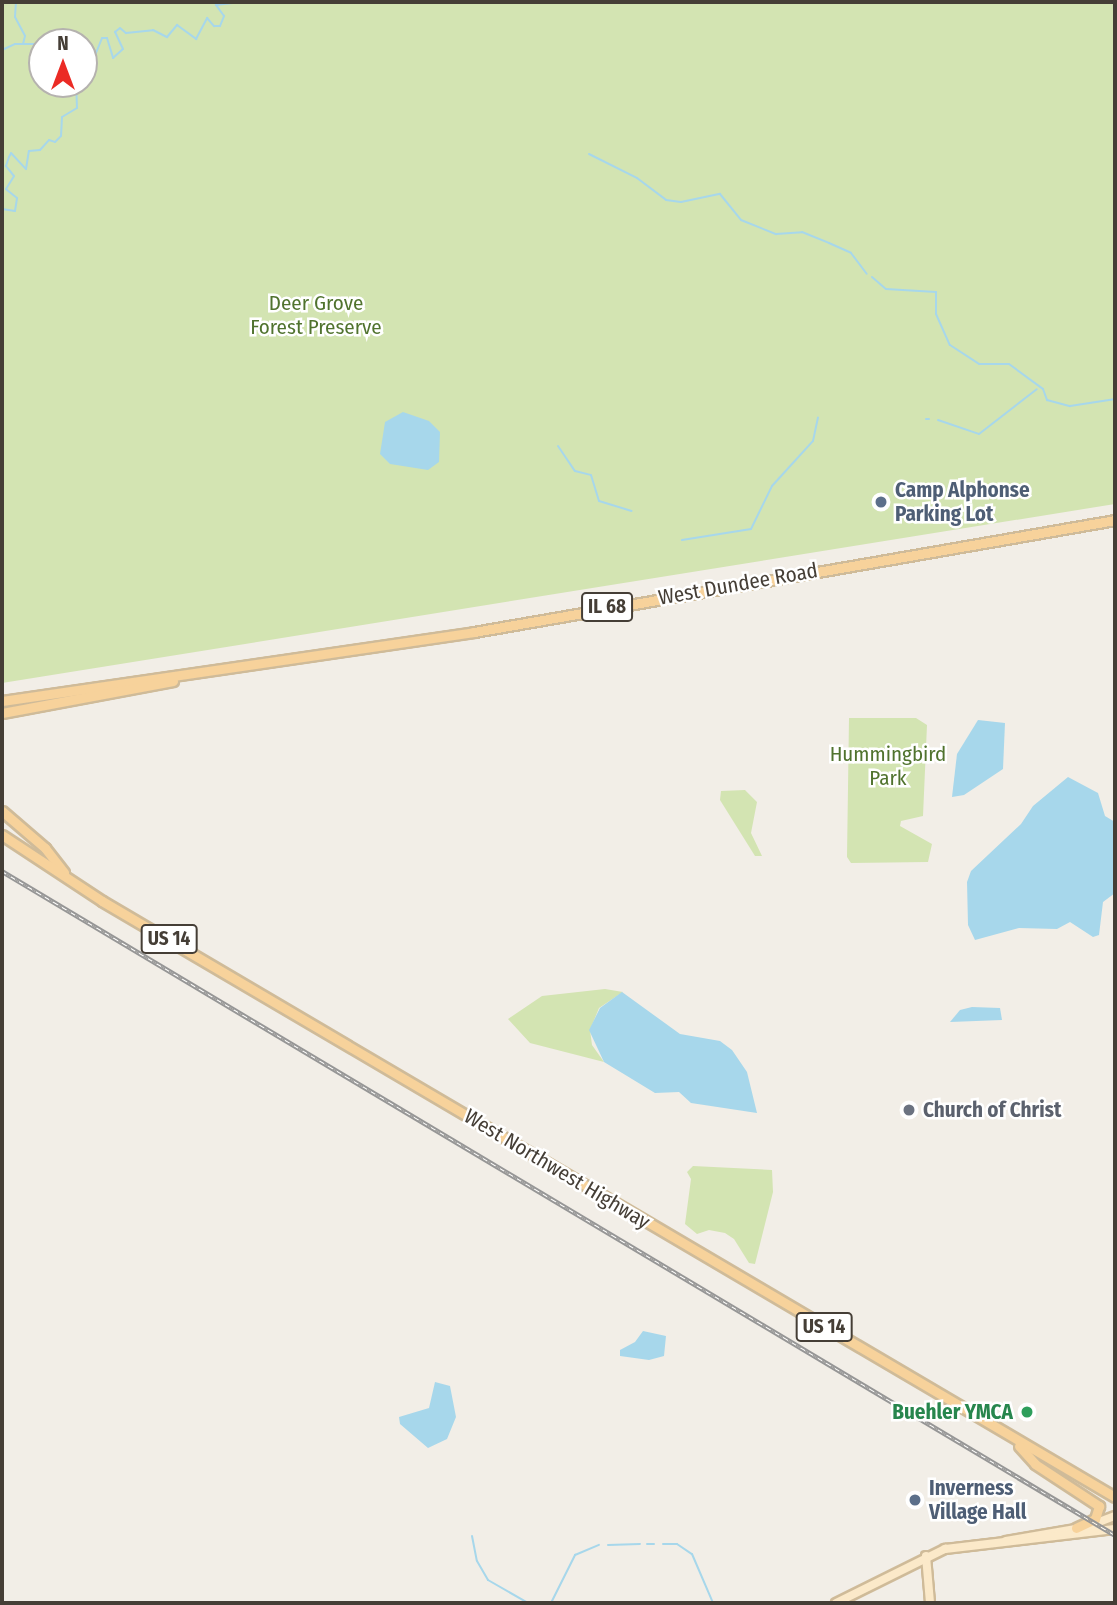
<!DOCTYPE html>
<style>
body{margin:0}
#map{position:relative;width:1117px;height:1605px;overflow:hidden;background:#f2eee7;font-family:"Fira Sans Condensed",sans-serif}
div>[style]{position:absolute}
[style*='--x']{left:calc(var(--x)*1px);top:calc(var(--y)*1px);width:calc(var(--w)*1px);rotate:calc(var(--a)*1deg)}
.green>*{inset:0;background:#d3e4b2}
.water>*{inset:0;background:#a7d7eb}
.stream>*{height:2px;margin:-1px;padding:0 1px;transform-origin:1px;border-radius:1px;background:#a7d7eb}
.roads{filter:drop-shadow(2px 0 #cfbb99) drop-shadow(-2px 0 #cfbb99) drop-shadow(0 2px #cfbb99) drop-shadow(0 -2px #cfbb99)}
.secondary>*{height:8px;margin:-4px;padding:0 4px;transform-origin:4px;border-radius:4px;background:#fbe9c9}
.primary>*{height:9px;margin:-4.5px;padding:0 4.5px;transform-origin:4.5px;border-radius:4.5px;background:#f7d29b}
.rail>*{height:4.5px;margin-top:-2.25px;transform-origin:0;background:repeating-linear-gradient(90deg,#fff 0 5px,#969696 0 10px);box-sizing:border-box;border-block:2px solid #969696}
.dots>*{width:19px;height:19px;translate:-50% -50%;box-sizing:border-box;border:4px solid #fff;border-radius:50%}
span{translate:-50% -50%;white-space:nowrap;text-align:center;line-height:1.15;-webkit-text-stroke:5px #fff;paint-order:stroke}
.shield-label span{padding:2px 5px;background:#fff;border:2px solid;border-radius:5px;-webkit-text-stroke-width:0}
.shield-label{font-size:19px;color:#453e36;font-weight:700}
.park-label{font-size:21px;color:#50732e}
.service-label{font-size:21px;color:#4e5e75;font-weight:700}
.left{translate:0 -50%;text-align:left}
.street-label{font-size:21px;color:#453e36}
.worship-label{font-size:21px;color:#5b616d;font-weight:700}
.leisure-label{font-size:21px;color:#27864d;font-weight:700}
.right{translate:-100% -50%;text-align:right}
.frame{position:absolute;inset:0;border:4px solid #453e36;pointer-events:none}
.north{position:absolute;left:28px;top:28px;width:70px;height:70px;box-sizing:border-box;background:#fff;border:2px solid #b5b2af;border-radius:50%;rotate:0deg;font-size:19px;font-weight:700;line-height:28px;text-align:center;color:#453e36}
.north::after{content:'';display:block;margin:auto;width:24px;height:32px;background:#eb2b25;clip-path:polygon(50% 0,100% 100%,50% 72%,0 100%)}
</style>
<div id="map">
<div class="green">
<i style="clip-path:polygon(evenodd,2px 2px,1115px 2px,1115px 504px,2px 683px,2px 2px,42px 42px,84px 42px,84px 84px,42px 84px,42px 42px)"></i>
<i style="clip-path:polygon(849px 718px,916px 718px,927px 725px,923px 816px,901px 821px,900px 826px,932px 844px,928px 862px,851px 863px,847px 857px)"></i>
<i style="clip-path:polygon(745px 790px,757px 802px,751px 833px,762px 856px,755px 856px,720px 800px,721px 791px)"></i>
<i style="clip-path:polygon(605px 989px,623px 992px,599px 1008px,590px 1030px,592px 1045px,604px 1062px,530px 1043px,508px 1019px,542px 996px)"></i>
<i style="clip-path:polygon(693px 1166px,772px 1170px,773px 1192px,755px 1264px,749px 1263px,734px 1239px,725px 1233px,709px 1230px,697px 1234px,685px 1224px,691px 1179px,687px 1172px)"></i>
</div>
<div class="water">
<i style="clip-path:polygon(403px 412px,429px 421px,440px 432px,439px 462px,428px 470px,390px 464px,380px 454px,385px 422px)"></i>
<i style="clip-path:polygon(978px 720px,1005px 723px,1003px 769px,964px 795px,952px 797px,957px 754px)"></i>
<i style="clip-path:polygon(1068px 777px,1098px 793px,1105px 816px,1115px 822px,1115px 893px,1103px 902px,1099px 935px,1093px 937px,1070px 922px,1057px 929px,1019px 928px,975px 940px,968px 925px,967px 882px,971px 871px,1021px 824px,1033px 806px)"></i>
<i style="clip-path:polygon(622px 992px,680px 1034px,720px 1041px,732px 1050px,747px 1072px,757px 1113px,691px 1103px,679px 1092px,655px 1093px,604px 1062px,589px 1030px,600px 1008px)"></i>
<i style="clip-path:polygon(972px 1007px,1000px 1008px,1002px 1020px,950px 1022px,960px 1010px)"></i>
<i style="clip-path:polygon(643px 1331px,666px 1336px,664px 1356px,649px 1360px,620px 1356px,620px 1350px,635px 1342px)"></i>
<i style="clip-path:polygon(435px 1382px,450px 1386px,456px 1417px,447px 1439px,428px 1448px,400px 1424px,399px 1417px,429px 1408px)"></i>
</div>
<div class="stream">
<i style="--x:16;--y:2;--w:15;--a:94"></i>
<i style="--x:15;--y:17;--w:21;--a:62"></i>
<i style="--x:25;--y:36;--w:8;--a:104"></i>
<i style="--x:52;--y:42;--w:10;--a:-37"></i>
<i style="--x:60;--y:36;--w:10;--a:37"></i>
<i style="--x:81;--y:42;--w:8;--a:0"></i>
<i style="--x:89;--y:42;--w:11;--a:80"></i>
<i style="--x:91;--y:53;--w:5;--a:0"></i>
<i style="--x:96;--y:53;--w:16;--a:-68"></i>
<i style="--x:102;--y:38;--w:5;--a:0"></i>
<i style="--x:107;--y:38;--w:21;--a:73"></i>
<i style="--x:113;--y:58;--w:13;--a:-42"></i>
<i style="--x:123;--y:49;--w:19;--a:-115"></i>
<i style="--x:115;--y:32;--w:6;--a:-39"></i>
<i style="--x:120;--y:28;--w:8;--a:40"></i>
<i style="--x:126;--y:33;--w:27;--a:-6"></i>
<i style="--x:153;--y:30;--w:16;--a:27"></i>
<i style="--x:167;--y:37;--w:16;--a:-50"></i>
<i style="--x:177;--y:25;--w:24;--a:36"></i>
<i style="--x:196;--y:39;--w:24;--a:-62"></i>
<i style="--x:207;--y:18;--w:11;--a:49"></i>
<i style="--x:214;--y:26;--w:6;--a:0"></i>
<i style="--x:220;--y:26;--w:11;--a:-68"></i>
<i style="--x:224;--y:16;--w:14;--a:-126"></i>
<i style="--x:216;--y:5;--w:25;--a:-7"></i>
<i style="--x:2;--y:50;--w:14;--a:-25"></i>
<i style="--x:15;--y:44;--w:27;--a:0"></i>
<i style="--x:84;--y:60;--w:6;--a:0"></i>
<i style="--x:90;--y:60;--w:13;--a:117"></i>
<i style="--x:589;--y:154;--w:54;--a:26.6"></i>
<i style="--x:637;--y:178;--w:36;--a:37"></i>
<i style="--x:666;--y:200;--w:15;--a:8"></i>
<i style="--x:681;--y:202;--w:40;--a:-12"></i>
<i style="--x:720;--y:194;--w:33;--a:51"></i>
<i style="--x:741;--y:220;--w:38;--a:22"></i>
<i style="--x:776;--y:234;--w:26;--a:-4"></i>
<i style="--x:802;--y:232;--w:29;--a:22"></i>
<i style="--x:829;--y:243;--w:24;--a:24"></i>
<i style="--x:851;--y:253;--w:26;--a:53"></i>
<i style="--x:2;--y:209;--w:13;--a:9"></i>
<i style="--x:15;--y:211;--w:13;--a:-81"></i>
<i style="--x:17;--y:198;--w:14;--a:-141"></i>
<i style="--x:6;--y:189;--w:15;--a:-58"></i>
<i style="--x:14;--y:176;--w:13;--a:-129"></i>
<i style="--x:6;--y:166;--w:9;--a:-72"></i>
<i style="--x:9;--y:157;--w:4;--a:-63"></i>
<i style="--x:11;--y:153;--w:22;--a:47"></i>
<i style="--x:26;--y:169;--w:18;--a:-81"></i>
<i style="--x:29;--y:151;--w:11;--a:-5"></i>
<i style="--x:40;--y:150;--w:13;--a:-48"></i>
<i style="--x:49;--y:140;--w:6;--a:18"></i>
<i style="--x:55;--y:142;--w:8;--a:-45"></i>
<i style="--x:61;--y:136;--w:19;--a:-87"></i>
<i style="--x:62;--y:117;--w:17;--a:-31"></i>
<i style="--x:77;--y:108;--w:24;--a:-92"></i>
<i style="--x:872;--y:277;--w:18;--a:41"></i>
<i style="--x:886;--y:289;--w:50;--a:3.4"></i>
<i style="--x:936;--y:292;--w:22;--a:90"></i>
<i style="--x:936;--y:314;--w:34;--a:66"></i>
<i style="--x:950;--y:345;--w:35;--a:33"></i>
<i style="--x:979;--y:364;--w:30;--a:0"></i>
<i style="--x:1009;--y:364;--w:42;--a:36.3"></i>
<i style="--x:1043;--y:389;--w:12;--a:70"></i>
<i style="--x:1047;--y:400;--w:24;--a:15"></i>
<i style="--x:1070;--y:406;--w:46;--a:-8.8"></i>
<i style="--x:926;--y:419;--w:3;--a:0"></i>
<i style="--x:938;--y:420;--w:43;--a:18.9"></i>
<i style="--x:979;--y:434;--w:73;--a:-37.8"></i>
<i style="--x:558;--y:446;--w:30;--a:56"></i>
<i style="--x:575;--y:471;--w:16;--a:14"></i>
<i style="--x:591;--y:475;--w:27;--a:73"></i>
<i style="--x:599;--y:501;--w:34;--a:17"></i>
<i style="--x:682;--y:540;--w:70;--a:-9.1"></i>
<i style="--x:751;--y:529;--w:48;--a:-64"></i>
<i style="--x:772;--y:486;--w:61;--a:-47.7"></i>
<i style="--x:813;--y:441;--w:24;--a:-78"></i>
<i style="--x:472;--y:1536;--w:25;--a:79"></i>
<i style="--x:477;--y:1561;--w:22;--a:60"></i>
<i style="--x:488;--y:1580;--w:46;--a:29.9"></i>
<i style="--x:647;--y:1544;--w:7;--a:0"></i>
<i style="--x:663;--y:1544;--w:14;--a:0"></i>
<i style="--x:677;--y:1544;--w:18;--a:34"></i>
<i style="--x:692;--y:1554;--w:53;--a:66.8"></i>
<i style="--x:608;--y:1545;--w:32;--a:-2"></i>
<i style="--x:551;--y:1603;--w:54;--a:-63.4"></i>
<i style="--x:575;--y:1555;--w:26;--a:-23"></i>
</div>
<div class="roads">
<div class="secondary">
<i style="--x:1006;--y:1541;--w:81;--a:-9.9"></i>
<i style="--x:1086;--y:1527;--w:31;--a:-21"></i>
<i style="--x:926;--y:1556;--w:47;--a:85.1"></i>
<i style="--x:836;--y:1603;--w:122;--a:-26.4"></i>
<i style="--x:945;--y:1549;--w:171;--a:-6.7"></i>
</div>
<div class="primary">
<i style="--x:2;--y:701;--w:477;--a:-8.3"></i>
<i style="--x:474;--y:632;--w:651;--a:-9.91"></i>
<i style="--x:2;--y:713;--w:174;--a:-10.6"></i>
<i style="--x:2;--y:811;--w:57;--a:40.7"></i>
<i style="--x:45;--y:848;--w:31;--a:52"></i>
<i style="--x:2;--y:835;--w:120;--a:33.4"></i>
<i style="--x:102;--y:901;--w:1175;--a:30.47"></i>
<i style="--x:1019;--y:1446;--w:24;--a:48"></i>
<i style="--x:1035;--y:1464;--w:77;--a:33.3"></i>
<i style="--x:1099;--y:1506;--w:14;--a:107"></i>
<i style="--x:1095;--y:1519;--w:21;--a:155"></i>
</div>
</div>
<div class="rail">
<i style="--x:2;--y:871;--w:1296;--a:30.82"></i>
</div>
<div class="dots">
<i style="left:881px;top:502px;background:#5c6f8a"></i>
<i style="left:909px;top:1110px;background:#6b7280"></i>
<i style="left:1027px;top:1412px;background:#2e9e5b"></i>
<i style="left:915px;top:1500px;background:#5c6f8a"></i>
</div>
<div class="shield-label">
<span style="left:607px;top:607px">IL 68</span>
<span style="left:169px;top:939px">US 14</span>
<span style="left:824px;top:1327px">US 14</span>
</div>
<div class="park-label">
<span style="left:316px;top:315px">Deer Grove<br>Forest Preserve</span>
<span style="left:888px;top:766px">Hummingbird<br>Park</span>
</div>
<div class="service-label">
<span class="left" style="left:895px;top:502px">Camp Alphonse<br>Parking Lot</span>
<span class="left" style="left:929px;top:1500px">Inverness<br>Village Hall</span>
</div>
<div class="street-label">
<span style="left:738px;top:584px;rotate:-10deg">West Dundee Road</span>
<span style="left:557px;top:1169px;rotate:31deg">West Northwest Highway</span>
</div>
<div class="worship-label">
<span class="left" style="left:923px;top:1110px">Church of Christ</span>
</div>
<div class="leisure-label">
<span class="right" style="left:1013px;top:1412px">Buehler YMCA</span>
</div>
<div class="frame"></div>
<div class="north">N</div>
</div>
